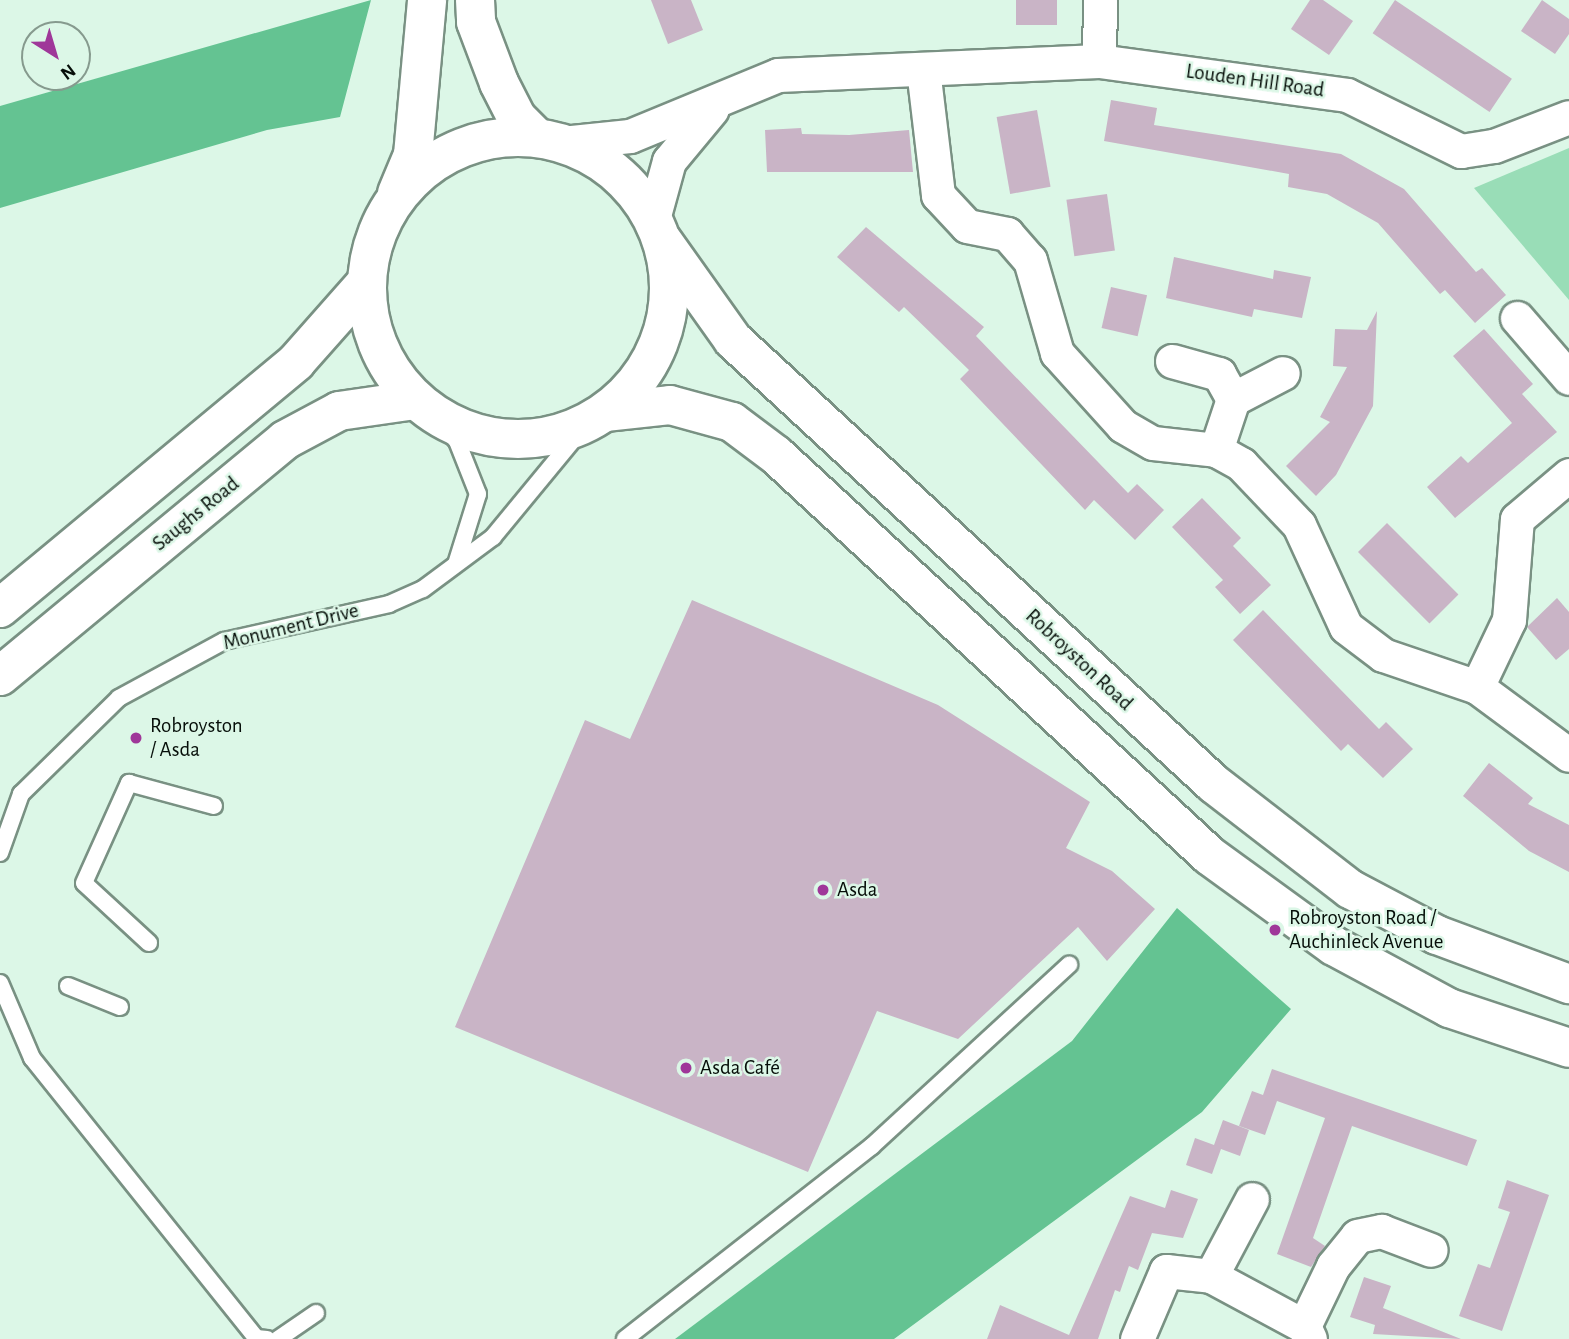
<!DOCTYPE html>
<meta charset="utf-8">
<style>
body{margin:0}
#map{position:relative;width:1569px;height:1339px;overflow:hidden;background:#dcf7e7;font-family:"Alegreya Sans",sans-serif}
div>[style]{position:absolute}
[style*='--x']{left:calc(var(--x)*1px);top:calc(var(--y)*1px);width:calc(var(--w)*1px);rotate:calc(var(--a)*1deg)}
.green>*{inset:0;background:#99ddb7}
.forest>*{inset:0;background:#64c392}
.building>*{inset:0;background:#c9b4c6;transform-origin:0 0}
.roads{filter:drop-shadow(2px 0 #799183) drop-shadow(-2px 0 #799183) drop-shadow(0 2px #799183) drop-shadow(0 -2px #799183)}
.lane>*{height:16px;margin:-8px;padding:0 8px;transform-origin:8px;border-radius:8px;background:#fff}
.street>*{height:33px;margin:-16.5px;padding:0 16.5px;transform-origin:16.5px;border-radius:16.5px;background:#fff}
.secondary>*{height:38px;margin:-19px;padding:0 19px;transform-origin:19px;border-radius:19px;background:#fff}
.secondary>.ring{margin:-19px;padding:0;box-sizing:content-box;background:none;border:38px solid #fff;border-radius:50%}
.dots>*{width:19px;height:19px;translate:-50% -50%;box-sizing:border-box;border:4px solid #dcf7e7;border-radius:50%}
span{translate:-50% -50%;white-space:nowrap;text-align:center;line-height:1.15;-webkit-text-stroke:5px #dcf7e7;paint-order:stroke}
.street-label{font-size:21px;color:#060e09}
.poi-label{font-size:21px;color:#060e09}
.left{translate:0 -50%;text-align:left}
.north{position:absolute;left:21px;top:21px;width:70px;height:70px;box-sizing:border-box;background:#dcf7e7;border:2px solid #869a8e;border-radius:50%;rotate:143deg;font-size:19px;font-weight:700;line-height:28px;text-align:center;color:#060e09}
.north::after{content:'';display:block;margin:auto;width:24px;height:32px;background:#9f3799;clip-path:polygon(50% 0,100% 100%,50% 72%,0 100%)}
</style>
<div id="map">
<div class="green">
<i style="clip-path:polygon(1569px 148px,1569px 300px,1474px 188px)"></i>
</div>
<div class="forest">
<i style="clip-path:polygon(371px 0,340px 117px,267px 130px,0 208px,0 106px)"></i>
<i style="clip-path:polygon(1177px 908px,1291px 1009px,1202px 1112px,894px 1339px,675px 1339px,1072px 1041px)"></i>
</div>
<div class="building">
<i style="clip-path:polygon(651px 0,691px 0,703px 30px,668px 44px)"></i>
<i style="left:1016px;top:0;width:41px;height:25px"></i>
<i style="clip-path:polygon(1310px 0,1323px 0,1353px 21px,1329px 55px,1291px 29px)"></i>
<i style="left:1395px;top:0;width:141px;height:40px;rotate:34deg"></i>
<i style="clip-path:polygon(1542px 0,1569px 19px,1569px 34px,1555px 54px,1521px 31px)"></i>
<i style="clip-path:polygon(1111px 100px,1157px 108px,1154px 125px,1341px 154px,1404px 189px,1476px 272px,1482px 268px,1506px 295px,1475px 323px,1445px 290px,1440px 294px,1378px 223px,1327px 194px,1288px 187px,1289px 174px,1104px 141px)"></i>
<i style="left:1037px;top:110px;width:78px;height:41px;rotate:80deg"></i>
<i style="clip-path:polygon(801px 128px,802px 134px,849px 135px,909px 130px,913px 172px,767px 172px,765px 130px)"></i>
<i style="left:1107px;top:194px;width:57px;height:41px;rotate:82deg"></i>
<i style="clip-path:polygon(866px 227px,984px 327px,976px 336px,1128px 493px,1137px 484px,1164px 510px,1135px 540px,1094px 500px,1085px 510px,960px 379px,969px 370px,904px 307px,899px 312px,837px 257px)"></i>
<i style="clip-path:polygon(1174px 257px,1273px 279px,1274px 270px,1311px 277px,1302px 318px,1254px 309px,1252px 317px,1166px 298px)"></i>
<i style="left:1111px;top:287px;width:37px;height:42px;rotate:13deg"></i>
<i style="clip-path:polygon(1377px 311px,1373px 406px,1336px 475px,1316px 496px,1286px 466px,1330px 422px,1320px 417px,1347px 367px,1333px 366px,1335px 329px,1367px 330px)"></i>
<i style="clip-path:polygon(1484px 329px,1533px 384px,1522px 394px,1557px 432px,1455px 518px,1427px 487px,1461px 456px,1468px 463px,1512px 423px,1453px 356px)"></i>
<i style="clip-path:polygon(1202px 498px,1241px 538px,1233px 546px,1271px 585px,1240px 614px,1215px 587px,1223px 580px,1172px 527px)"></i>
<i style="left:1387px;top:523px;width:101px;height:41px;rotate:45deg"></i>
<i style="clip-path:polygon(1557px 598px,1569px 612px,1569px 649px,1556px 660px,1527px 627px)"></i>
<i style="clip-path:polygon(692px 600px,938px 705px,1090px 802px,1066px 848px,1112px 871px,1155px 909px,1107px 961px,1078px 927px,958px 1039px,877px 1011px,808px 1172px,455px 1027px,585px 720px,630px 739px)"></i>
<i style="clip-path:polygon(1263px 610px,1379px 729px,1386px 722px,1413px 749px,1383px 778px,1348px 744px,1341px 751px,1233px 640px)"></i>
<i style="clip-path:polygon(1489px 763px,1533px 798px,1528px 804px,1569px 825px,1569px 872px,1529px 851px,1463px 796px)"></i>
<i style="clip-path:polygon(1272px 1069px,1477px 1140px,1467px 1166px,1352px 1126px,1313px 1238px,1325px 1246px,1311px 1267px,1277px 1254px,1325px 1118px,1277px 1101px,1265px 1135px,1239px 1126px,1252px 1091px,1263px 1095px)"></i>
<i style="clip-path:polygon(1223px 1120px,1249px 1130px,1240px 1156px,1221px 1149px,1212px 1174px,1186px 1165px,1195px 1138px,1214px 1145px)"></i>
<i style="clip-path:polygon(1507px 1180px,1549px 1195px,1502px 1331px,1459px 1316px,1478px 1264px,1490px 1268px,1510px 1212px,1498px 1208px)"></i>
<i style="clip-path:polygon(1171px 1190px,1198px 1199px,1183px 1238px,1152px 1233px,1138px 1270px,1129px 1266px,1120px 1292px,1115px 1290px,1098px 1339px,987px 1339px,1000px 1305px,1069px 1335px,1130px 1196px,1165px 1208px)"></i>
<i style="clip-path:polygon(1364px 1277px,1391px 1286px,1383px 1308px,1461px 1339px,1373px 1334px,1375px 1325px,1350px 1317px)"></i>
</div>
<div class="roads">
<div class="lane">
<i style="--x:431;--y:413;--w:38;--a:47"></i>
<i style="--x:457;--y:441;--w:57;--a:68.4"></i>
<i style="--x:478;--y:494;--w:73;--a:107.4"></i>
<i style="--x:0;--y:853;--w:63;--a:-70.4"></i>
<i style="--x:21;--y:794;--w:137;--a:-44.4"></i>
<i style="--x:119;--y:698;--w:119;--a:-28.5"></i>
<i style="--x:224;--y:641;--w:169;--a:-12.6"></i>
<i style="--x:389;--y:604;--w:37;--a:-24"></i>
<i style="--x:423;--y:589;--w:87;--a:-36.6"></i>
<i style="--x:493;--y:537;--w:148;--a:-50.5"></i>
<i style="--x:149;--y:943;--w:88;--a:-137.3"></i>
<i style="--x:84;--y:883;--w:110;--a:-65.8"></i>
<i style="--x:129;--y:783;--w:88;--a:15.1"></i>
<i style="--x:0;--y:983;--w:82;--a:66.9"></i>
<i style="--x:32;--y:1058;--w:359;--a:51.3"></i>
<i style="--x:256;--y:1338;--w:11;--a:5"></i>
<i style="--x:68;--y:986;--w:56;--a:22"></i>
<i style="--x:278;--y:1339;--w:46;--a:-34.4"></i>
<i style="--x:625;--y:1339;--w:313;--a:-38"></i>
<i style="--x:872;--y:1146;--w:268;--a:-42.6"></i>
</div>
<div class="street">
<i style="--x:1099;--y:61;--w:61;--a:-89.1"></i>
<i style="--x:923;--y:69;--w:127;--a:83.2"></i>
<i style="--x:938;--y:195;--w:42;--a:46.9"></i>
<i style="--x:967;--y:226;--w:41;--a:11.3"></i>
<i style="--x:1007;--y:234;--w:35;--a:49"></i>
<i style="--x:1030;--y:260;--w:97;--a:73.8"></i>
<i style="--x:1057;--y:353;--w:98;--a:47.9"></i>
<i style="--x:1123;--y:426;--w:34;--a:30"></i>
<i style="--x:1153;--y:443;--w:63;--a:6.3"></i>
<i style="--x:1216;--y:450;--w:29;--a:29"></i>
<i style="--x:1241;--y:464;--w:84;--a:46.4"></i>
<i style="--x:1299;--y:525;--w:112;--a:65.3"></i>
<i style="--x:1346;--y:627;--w:46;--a:37.1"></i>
<i style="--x:1383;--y:655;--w:99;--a:18.8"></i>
<i style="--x:1477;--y:687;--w:114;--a:36.5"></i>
<i style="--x:562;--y:143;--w:68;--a:-5.9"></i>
<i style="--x:630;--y:136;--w:160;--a:-22.4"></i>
<i style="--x:778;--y:75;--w:321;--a:-2.5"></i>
<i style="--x:1099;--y:61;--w:250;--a:7.8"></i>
<i style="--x:1347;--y:95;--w:127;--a:26.2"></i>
<i style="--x:1461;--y:151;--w:33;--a:-9"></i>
<i style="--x:1494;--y:146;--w:80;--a:-21.1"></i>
<i style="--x:653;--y:219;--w:60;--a:-74.6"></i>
<i style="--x:669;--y:161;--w:67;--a:-50.4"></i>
<i style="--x:1517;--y:318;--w:79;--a:49.1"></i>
<i style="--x:1172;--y:361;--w:49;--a:15.5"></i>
<i style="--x:1219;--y:374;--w:29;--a:61"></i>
<i style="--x:1233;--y:399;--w:54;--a:108.4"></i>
<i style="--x:1233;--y:399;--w:56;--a:-27.5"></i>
<i style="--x:1477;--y:687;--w:74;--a:-64.5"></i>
<i style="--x:1509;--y:620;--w:101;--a:-85.5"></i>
<i style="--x:1517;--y:519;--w:68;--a:-40.2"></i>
<i style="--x:1211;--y:1276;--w:87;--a:-62"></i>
<i style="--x:1304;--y:1326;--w:67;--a:-64.2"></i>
<i style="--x:1333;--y:1266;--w:38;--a:-51"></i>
<i style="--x:1357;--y:1236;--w:25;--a:-12"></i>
<i style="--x:1381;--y:1231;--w:53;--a:20.8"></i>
<i style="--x:1137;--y:1339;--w:74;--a:-66.9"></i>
<i style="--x:1166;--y:1271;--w:45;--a:6.3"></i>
<i style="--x:1211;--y:1276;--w:106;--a:28.3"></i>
<i style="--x:1304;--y:1326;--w:14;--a:65"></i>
</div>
<div class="secondary">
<i style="--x:475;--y:0;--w:22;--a:87"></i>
<i style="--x:476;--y:22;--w:65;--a:69.3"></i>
<i style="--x:499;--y:83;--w:39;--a:63"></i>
<i style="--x:517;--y:118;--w:28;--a:45"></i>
<i class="ring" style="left:367px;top:137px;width:264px;height:264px"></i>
<i style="--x:397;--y:193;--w:41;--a:-67.2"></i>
<i style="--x:413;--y:155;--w:156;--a:-84.8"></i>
<i style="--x:662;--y:240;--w:123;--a:54.6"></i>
<i style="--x:733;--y:340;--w:655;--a:42.71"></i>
<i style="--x:1214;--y:784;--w:172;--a:37.7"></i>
<i style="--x:1350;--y:889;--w:98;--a:27.9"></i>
<i style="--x:1437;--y:935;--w:141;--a:20.4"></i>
<i style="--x:605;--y:412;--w:65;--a:-6.1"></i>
<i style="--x:670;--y:405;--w:64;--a:15.3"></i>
<i style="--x:732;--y:422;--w:55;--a:36.9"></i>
<i style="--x:776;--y:455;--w:591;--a:42.74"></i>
<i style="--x:1210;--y:856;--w:153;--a:36"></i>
<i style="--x:1334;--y:946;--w:131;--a:28.3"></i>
<i style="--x:1449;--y:1008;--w:126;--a:18.4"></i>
<i style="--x:0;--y:608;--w:385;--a:-39.7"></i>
<i style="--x:296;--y:362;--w:106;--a:-48.5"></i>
<i style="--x:0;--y:676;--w:370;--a:-39.6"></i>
<i style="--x:285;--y:440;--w:61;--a:-28.2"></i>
<i style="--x:339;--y:411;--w:77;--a:-8.2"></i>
</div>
</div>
<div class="dots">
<i style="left:136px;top:738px;background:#9f3799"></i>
<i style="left:823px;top:890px;background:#9f3799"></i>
<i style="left:1275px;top:930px;background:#9f3799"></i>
<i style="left:686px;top:1068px;background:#9f3799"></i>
</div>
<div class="street-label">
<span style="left:1255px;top:81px;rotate:8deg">Louden Hill Road</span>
<span style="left:196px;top:514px;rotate:-39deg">Saughs Road</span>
<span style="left:291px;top:627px;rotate:-14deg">Monument Drive</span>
<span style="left:1079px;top:660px;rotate:43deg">Robroyston Road</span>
</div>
<div class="poi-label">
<span class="left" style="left:150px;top:738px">Robroyston<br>/ Asda</span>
<span class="left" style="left:837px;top:890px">Asda</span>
<span class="left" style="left:1289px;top:930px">Robroyston Road /<br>Auchinleck Avenue</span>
<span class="left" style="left:700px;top:1068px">Asda Café</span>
</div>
<div class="north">N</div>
</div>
